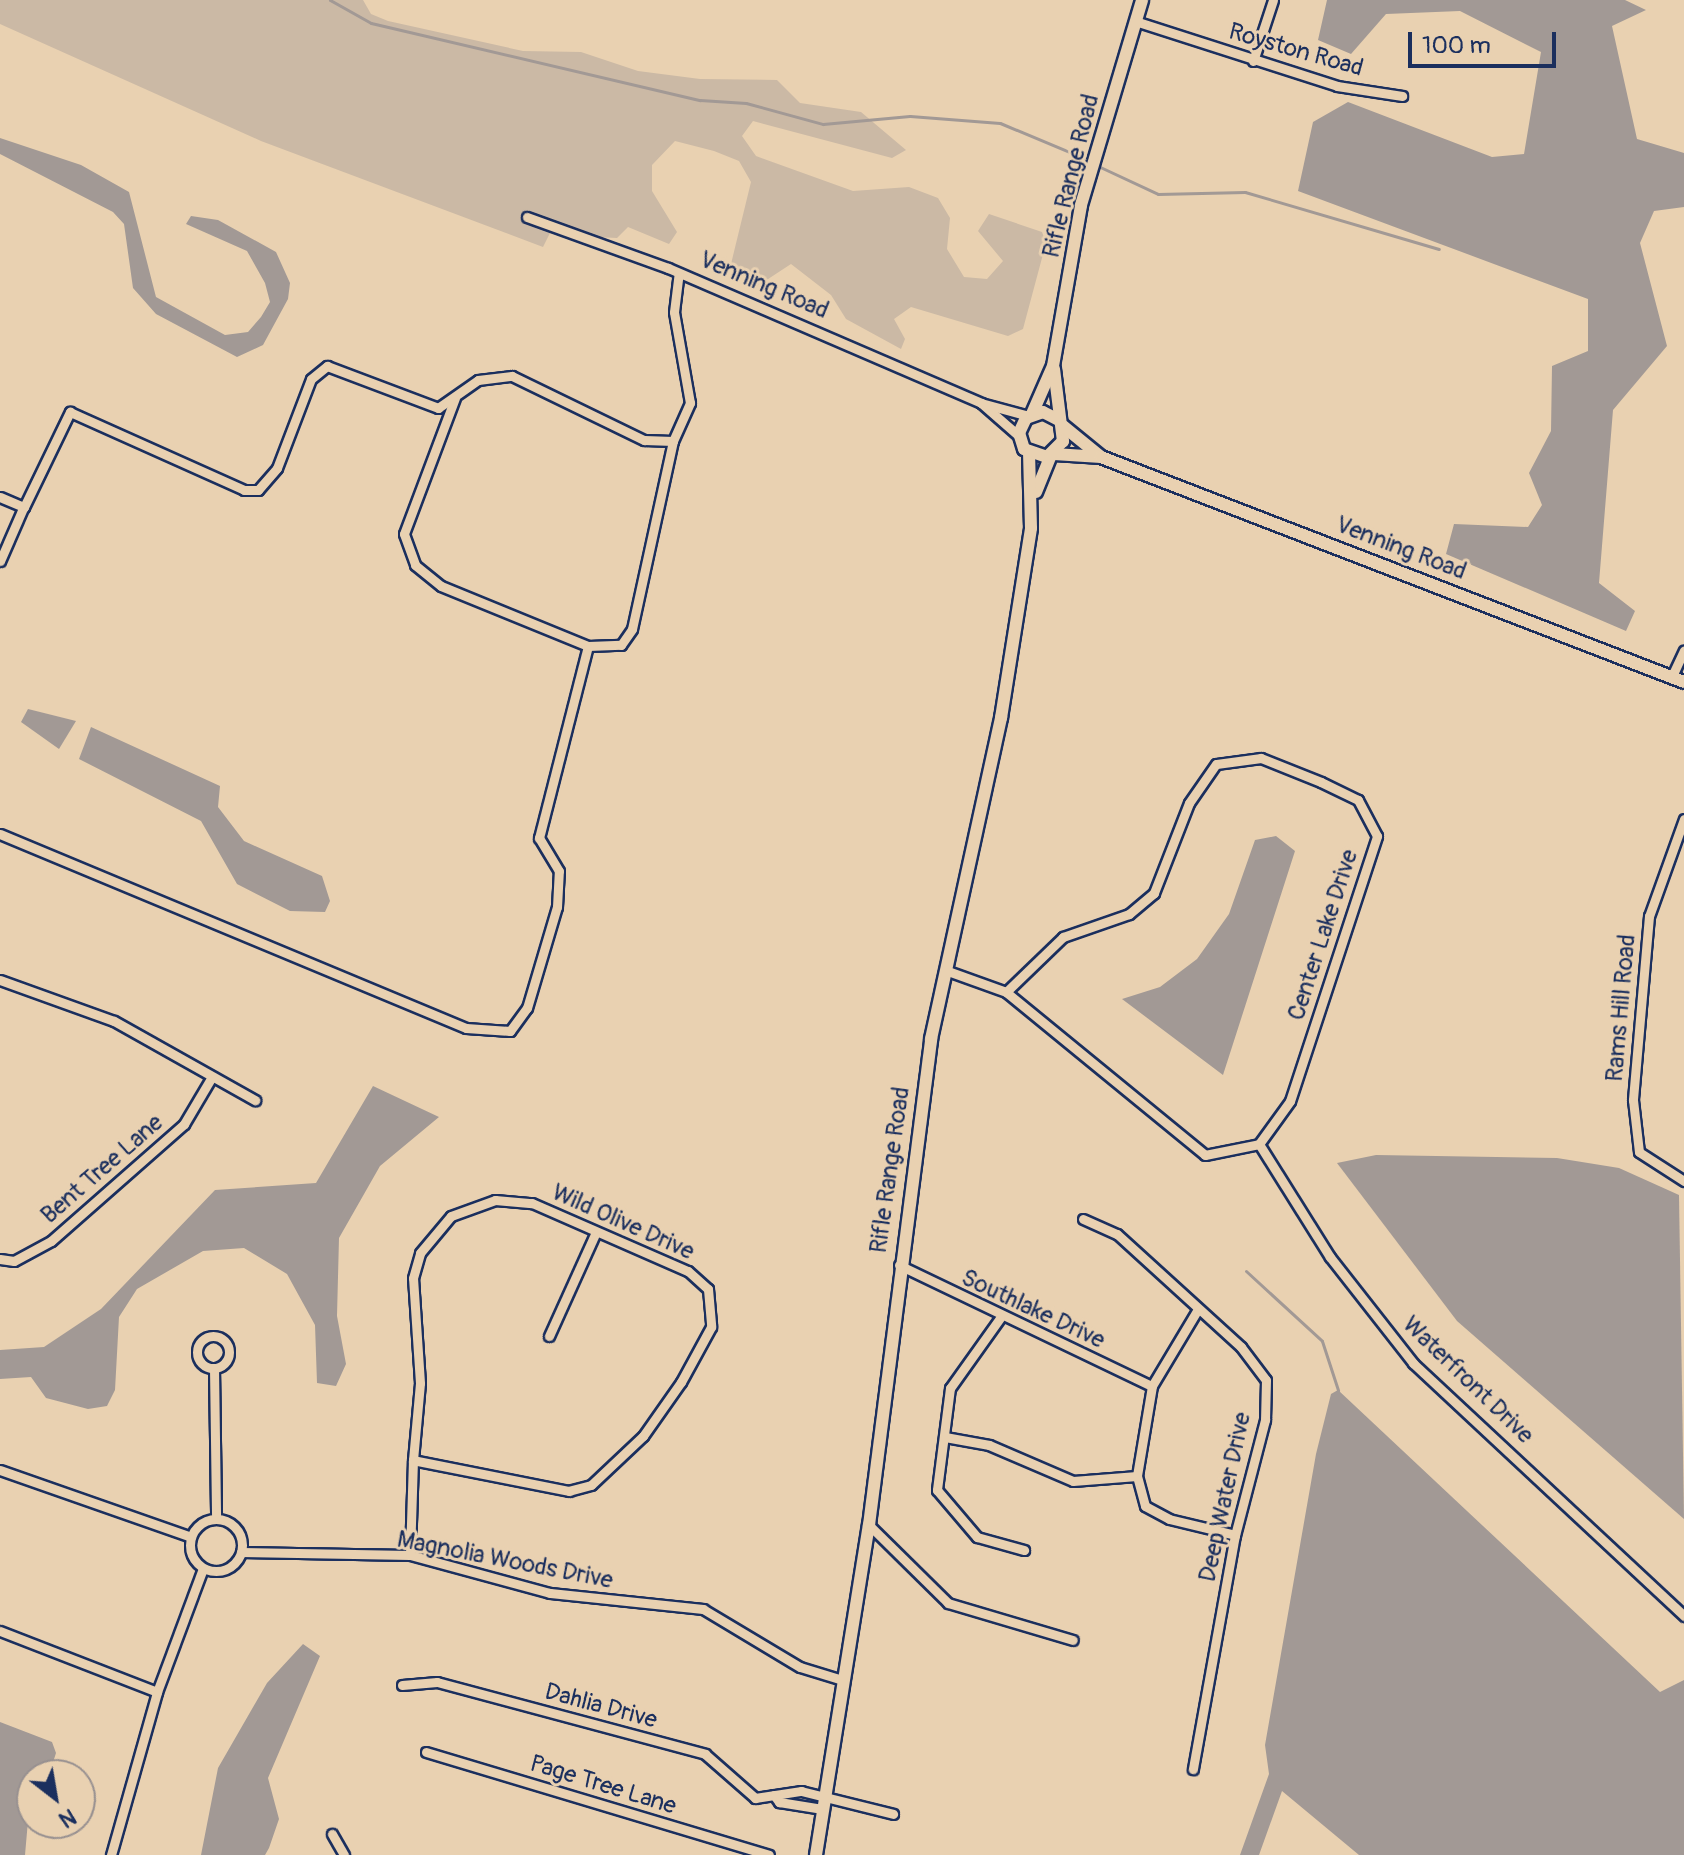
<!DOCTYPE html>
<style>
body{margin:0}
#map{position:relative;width:1684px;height:1855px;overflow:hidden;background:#e9d1b1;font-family:Pangolin,sans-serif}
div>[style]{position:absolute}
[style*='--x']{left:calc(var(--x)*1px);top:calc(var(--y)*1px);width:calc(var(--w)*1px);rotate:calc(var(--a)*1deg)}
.green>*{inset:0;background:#cbb9a5}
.water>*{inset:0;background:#a29995}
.stream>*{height:3px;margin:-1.5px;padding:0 1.5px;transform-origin:1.5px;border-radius:1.5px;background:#a29995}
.roads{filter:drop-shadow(2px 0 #1b2f5e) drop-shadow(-2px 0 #1b2f5e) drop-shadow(0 2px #1b2f5e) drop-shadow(0 -2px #1b2f5e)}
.minor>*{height:9px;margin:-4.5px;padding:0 4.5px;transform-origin:4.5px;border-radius:4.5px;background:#e9d1b1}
.minor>.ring{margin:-4.5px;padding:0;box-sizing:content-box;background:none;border:9px solid #e9d1b1;border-radius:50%}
.secondary>*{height:12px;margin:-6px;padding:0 6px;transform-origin:6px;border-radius:6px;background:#e9d1b1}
span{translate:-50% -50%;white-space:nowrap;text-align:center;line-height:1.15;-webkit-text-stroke:6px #e9d1b1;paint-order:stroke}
.street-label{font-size:24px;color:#1b2f5e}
.north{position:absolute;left:16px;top:1759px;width:80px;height:80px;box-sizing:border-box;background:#e9d1b1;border:2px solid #979090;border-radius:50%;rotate:149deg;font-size:22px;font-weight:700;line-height:32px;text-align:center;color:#1b2f5e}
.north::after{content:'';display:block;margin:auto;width:28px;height:36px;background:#1b2f5e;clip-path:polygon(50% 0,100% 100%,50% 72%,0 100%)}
.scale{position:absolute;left:1408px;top:32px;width:148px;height:36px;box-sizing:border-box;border:4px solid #1b2f5e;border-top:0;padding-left:10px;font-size:24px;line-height:28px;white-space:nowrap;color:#1b2f5e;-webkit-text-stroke:6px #e9d1b1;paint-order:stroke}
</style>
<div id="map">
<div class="green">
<i style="clip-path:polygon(0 0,363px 0,371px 14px,388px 21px,523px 51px,581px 52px,638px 71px,700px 79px,777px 80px,800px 103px,861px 112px,906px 150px,892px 158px,753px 121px,742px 136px,756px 156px,853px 191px,909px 187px,938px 198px,950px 218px,947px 249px,964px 277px,987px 279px,1003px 261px,978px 231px,989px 214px,1042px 232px,1046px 243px,1023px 329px,1008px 336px,911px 307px,894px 319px,905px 339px,901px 349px,846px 319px,831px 295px,791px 264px,756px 287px,731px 264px,751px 182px,739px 161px,714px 151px,675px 141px,652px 165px,652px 191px,677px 232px,669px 244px,628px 227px,617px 238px,596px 237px,555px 223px,543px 247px,261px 141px,0 24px)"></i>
</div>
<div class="water">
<i style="clip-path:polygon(1327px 0,1625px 0,1646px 10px,1612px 26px,1637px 139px,1684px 153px,1684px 207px,1654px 211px,1640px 243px,1667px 346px,1613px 410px,1599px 583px,1635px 611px,1626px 631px,1446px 554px,1454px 524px,1528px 527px,1542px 505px,1529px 473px,1551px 431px,1552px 366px,1588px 351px,1588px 299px,1298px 191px,1313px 122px,1348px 102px,1492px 157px,1524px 154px,1541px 52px,1460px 11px,1386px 14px,1351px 54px,1318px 40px)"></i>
<i style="clip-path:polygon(0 138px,81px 165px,129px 192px,156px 297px,225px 335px,248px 332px,261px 317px,270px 302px,265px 283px,247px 251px,186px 224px,191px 216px,218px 220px,276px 252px,290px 283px,288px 299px,263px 345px,237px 357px,156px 314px,133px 288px,124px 224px,113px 212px,0 154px)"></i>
<i style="clip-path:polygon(28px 709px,76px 721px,59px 749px,21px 722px)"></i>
<i style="clip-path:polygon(91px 727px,220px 786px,218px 807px,244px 841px,322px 876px,330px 901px,325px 912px,290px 911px,237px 884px,201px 821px,79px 759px)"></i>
<i style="clip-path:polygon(1276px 836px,1295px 851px,1223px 1075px,1122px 999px,1160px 987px,1197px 959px,1229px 914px,1255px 840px)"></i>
<i style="clip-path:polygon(373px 1086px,439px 1117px,380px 1166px,339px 1238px,337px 1316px,346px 1364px,336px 1386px,317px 1383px,315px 1325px,287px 1274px,244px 1248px,203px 1251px,137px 1289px,119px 1317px,115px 1390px,107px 1406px,88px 1409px,46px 1398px,31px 1377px,0 1379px,0 1350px,44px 1347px,101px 1309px,215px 1190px,316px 1183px)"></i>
<i style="clip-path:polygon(1376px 1155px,1557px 1158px,1619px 1168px,1679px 1195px,1684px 1519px,1457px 1321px,1337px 1163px)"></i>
<i style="clip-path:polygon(1338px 1390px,1660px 1692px,1684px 1680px,1684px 1855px,1359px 1855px,1282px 1791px,1259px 1855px,1240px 1855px,1269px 1774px,1265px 1745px,1316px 1454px,1331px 1394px)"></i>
<i style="clip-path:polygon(303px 1644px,320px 1656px,268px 1778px,279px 1819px,269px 1848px,265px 1855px,201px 1855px,218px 1768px,267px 1683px)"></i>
<i style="clip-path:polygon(0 1722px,52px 1742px,56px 1753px,49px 1775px,32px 1775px,25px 1855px,0 1855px)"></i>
</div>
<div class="stream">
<i style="--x:330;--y:0;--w:47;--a:29.3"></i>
<i style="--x:371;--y:23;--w:338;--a:13.2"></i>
<i style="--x:700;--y:100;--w:46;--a:3.7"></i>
<i style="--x:746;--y:103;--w:80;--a:15.3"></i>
<i style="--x:823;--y:124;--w:87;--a:-5.3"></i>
<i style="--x:910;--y:116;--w:90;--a:4.4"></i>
<i style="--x:1000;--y:123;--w:99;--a:22.7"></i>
<i style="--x:1098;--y:166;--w:66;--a:25"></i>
<i style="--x:1158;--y:194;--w:87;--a:-1.3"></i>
<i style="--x:1245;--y:192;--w:202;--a:16.4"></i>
<i style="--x:1246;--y:1271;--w:103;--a:42.6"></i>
<i style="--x:1322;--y:1341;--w:52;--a:71.9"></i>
</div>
<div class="roads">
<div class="minor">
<i style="--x:1135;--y:21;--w:212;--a:17.8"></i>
<i style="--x:1337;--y:86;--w:66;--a:8.7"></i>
<i style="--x:1253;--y:61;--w:64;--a:-71.8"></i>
<i style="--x:527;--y:217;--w:150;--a:19.9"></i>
<i style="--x:668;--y:268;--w:341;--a:23.3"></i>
<i style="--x:455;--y:398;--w:145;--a:110.6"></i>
<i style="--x:404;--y:534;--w:33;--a:70"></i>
<i style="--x:415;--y:565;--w:33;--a:39"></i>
<i style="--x:441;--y:586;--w:159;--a:22.2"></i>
<i style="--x:588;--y:646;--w:33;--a:-2"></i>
<i style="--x:621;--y:645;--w:19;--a:-55"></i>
<i style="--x:632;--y:629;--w:192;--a:-77.7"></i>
<i style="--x:673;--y:441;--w:42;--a:-65.9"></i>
<i style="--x:690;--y:403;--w:92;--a:-100"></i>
<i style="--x:674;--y:312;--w:39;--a:-83"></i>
<i style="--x:1019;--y:436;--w:50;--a:-139"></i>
<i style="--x:981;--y:403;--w:50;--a:15.2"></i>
<i style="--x:0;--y:497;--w:26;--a:23"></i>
<i style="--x:24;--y:507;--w:106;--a:-64.2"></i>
<i style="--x:70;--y:412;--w:191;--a:24.1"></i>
<i style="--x:244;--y:490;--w:14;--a:0"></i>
<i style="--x:258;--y:490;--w:29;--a:-49"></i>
<i style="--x:277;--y:468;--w:95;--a:-69.1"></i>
<i style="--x:311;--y:379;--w:21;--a:-39"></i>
<i style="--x:327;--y:366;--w:119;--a:20.7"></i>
<i style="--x:438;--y:408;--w:49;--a:-35"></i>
<i style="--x:478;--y:380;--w:34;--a:-7"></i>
<i style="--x:512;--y:376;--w:147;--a:25.9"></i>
<i style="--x:644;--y:440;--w:29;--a:2"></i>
<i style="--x:0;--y:561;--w:58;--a:-66.5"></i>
<i style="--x:1673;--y:674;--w:26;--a:-65"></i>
<i style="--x:1684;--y:819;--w:103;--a:109.8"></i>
<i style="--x:1649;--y:916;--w:185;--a:95"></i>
<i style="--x:1633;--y:1100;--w:52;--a:83.4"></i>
<i style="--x:1639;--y:1152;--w:54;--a:32.8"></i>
<i style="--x:0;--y:834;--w:505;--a:22.6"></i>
<i style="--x:466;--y:1028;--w:44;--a:3.9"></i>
<i style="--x:510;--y:1031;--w:29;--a:-54"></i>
<i style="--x:527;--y:1008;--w:105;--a:-73.5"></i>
<i style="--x:557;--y:907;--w:36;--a:-87"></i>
<i style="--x:559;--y:871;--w:39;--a:-121"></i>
<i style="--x:539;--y:838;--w:198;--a:-75.7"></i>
<i style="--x:945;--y:970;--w:65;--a:19.8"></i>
<i style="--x:1006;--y:992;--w:257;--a:39.3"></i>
<i style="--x:1205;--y:1155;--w:55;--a:-11.5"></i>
<i style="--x:1259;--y:1144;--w:53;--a:-54.2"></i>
<i style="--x:1290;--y:1101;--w:279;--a:-71.8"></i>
<i style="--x:1377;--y:836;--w:41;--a:-117.8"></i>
<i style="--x:1358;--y:800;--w:41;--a:-154.1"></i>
<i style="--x:1321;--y:782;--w:65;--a:-158.2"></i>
<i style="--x:1261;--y:758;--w:45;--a:172.4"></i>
<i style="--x:1216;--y:764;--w:47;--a:124.7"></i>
<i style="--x:1189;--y:803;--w:97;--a:111.3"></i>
<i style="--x:1154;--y:893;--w:33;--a:140"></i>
<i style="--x:1129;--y:914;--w:70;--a:160.8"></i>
<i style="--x:1063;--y:937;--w:79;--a:136"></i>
<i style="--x:0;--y:980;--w:121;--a:19.8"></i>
<i style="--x:114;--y:1021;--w:162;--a:29.3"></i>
<i style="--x:1259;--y:1144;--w:133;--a:57.9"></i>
<i style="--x:1330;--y:1257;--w:135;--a:51.9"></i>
<i style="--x:1413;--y:1363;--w:371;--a:43"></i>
<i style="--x:1083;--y:1219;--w:37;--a:24"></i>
<i style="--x:1117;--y:1234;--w:168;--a:42.3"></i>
<i style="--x:1241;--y:1347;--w:41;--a:52.9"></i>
<i style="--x:1266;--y:1380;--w:40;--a:91.4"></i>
<i style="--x:1265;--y:1420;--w:119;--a:104.6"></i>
<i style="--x:1235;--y:1535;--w:238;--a:100.2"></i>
<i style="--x:0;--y:1259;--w:14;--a:8"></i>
<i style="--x:14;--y:1261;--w:42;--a:-28.4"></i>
<i style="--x:51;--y:1241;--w:177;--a:-41.3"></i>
<i style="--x:184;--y:1124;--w:51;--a:-59.4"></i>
<i style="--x:899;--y:1265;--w:280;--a:25.6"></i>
<i style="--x:1198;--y:1309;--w:90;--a:120.9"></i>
<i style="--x:1152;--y:1386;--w:91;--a:99.5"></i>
<i style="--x:1137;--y:1476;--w:31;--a:75"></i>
<i style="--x:1145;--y:1506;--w:27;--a:28"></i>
<i style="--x:1169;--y:1519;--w:68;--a:13.6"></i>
<i style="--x:1000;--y:1318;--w:86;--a:125.5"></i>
<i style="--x:950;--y:1388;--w:103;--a:97.3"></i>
<i style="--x:937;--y:1490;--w:62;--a:49.6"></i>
<i style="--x:977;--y:1537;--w:49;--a:15.5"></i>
<i style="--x:549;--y:1336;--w:114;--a:-65.7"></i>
<i class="ring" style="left:197px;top:1336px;width:23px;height:23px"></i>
<i style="--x:214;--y:1368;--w:151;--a:89.2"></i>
<i style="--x:945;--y:1437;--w:45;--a:10.3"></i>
<i style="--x:989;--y:1445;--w:91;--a:23.2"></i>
<i style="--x:1073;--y:1481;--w:64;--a:-4.5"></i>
<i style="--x:0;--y:1470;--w:202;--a:19.3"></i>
<i class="ring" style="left:190px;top:1519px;width:43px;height:43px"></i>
<i style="--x:869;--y:1525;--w:111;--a:44.6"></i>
<i style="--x:948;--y:1603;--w:130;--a:16.5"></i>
<i style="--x:241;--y:1552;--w:169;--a:1"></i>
<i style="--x:410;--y:1555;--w:145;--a:15.2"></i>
<i style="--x:550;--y:1593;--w:154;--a:6"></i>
<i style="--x:703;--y:1609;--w:113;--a:30.9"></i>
<i style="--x:800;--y:1667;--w:41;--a:17.1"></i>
<i style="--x:410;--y:1555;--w:95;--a:-88.2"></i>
<i style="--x:413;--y:1460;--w:77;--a:-84.8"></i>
<i style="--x:420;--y:1383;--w:105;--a:-93.8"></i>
<i style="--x:413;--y:1278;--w:26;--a:-74"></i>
<i style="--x:420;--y:1253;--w:48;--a:-50"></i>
<i style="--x:451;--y:1216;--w:47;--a:-20"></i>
<i style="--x:495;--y:1200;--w:37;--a:5"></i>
<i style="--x:532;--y:1203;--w:170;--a:23.6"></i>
<i style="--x:688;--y:1271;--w:27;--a:42"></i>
<i style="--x:708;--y:1289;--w:38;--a:85"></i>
<i style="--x:711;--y:1327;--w:63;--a:118.6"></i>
<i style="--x:681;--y:1382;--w:66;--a:125.1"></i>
<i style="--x:643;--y:1436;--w:71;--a:136.7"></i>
<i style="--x:591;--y:1485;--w:23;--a:165"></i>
<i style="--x:569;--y:1491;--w:159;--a:-168.8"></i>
<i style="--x:0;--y:1631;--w:168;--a:21.2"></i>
<i style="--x:402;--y:1685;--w:35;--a:-5"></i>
<i style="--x:437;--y:1682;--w:278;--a:15"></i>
<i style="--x:705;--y:1754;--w:67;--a:41.3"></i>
<i style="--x:755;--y:1798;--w:47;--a:-8.7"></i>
<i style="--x:801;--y:1791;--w:95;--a:14"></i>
<i style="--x:426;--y:1752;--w:358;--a:16.7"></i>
<i style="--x:774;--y:1795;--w:9;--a:54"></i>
<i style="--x:779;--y:1802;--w:44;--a:9.2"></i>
<i style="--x:332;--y:1834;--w:24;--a:60"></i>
<i style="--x:111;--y:1855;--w:169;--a:-74.2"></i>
<i style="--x:157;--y:1692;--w:132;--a:-69.6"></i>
</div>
<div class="secondary">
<i style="--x:1054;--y:369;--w:73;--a:82.9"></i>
<i style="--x:1063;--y:441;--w:23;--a:135"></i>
<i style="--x:1047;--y:457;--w:24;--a:-161"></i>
<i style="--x:1024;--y:449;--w:17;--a:-107"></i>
<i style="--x:1019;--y:433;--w:17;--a:-65"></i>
<i style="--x:1026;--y:418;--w:18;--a:-19"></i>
<i style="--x:1043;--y:412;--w:18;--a:27"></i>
<i style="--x:1032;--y:414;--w:52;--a:-66.4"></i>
<i style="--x:1053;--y:366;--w:163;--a:-80.1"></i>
<i style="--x:1081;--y:205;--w:214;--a:-73.4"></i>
<i style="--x:1063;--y:426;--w:49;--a:39.2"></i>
<i style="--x:1054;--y:454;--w:47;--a:3.7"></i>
<i style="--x:1101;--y:457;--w:625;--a:21.1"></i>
<i style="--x:1036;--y:492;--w:40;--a:-68"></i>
<i style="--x:816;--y:1855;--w:334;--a:-80.9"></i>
<i style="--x:869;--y:1525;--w:490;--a:-82.7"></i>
<i style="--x:931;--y:1039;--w:329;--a:-77.7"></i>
<i style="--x:1001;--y:718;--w:192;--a:-81"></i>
<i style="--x:1031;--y:528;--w:75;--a:-91.5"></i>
</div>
</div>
<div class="street-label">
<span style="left:1296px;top:50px;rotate:16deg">Royston Road</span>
<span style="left:1071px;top:176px;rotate:-76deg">Rifle Range Road</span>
<span style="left:764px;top:285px;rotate:23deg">Venning Road</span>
<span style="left:1401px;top:548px;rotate:21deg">Venning Road</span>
<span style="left:1323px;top:935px;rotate:-72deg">Center Lake Drive</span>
<span style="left:1621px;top:1008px;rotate:-85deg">Rams Hill Road</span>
<span style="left:102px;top:1169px;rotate:-41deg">Bent Tree Lane</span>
<span style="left:890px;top:1170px;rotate:-82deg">Rifle Range Road</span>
<span style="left:623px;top:1222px;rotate:24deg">Wild Olive Drive</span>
<span style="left:1033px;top:1309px;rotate:25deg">Southlake Drive</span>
<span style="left:1468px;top:1380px;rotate:44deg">Waterfront Drive</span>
<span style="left:1225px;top:1497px;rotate:-78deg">Deep Water Drive</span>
<span style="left:505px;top:1560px;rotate:11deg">Magnolia Woods Drive</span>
<span style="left:601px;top:1706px;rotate:15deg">Dahlia Drive</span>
<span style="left:603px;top:1785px;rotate:17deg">Page Tree Lane</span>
</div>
<div class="north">N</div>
<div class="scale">100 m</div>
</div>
